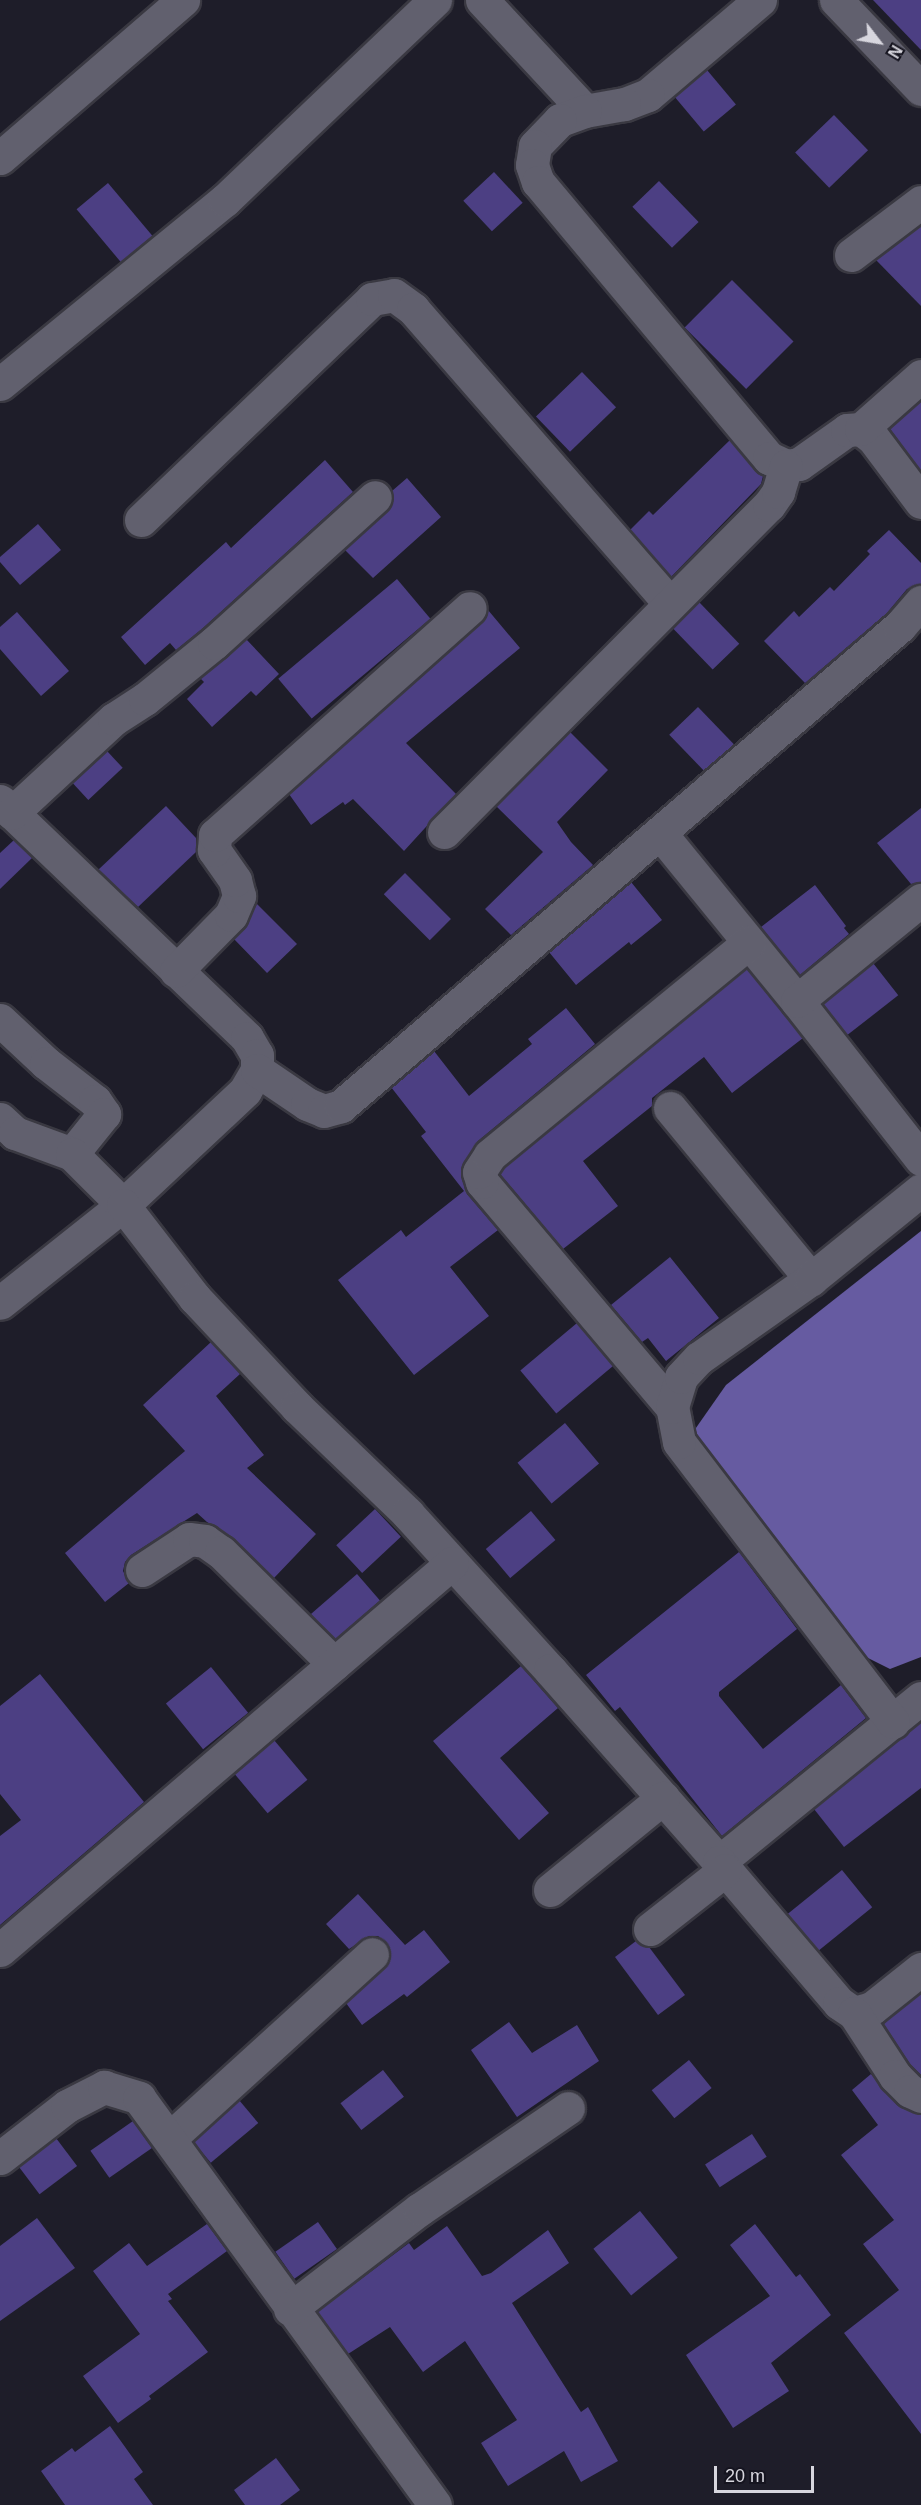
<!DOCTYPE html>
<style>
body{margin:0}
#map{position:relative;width:921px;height:2505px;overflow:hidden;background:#1e1d29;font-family:Arial,sans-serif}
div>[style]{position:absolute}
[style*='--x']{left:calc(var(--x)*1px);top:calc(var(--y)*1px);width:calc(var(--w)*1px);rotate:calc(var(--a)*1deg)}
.water>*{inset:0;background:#665ba1}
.building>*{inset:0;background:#4c3f83;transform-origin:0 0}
.roads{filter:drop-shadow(2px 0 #3a3942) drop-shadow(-2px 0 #3a3942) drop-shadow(0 2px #3a3942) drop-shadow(0 -2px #3a3942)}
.minor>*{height:33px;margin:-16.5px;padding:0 16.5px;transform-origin:16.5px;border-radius:16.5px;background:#61606e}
span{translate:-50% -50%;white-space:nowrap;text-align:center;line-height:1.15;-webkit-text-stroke:6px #15141f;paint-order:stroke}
.north{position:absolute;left:849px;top:12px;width:60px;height:60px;-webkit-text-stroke:4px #15141f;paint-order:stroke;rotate:121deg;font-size:16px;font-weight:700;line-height:24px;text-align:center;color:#d7d6de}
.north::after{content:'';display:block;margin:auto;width:21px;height:27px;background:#d7d6de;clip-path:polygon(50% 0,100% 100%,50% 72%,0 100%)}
.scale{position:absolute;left:714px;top:2466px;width:100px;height:27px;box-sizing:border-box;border:3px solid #d7d6de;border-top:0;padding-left:8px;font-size:18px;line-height:21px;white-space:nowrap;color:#d7d6de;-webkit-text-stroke:4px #15141f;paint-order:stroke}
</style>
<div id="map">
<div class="water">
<i style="clip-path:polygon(921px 1231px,921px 1657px,890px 1669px,836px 1642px,691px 1435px,726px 1385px)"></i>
</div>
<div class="building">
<i style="clip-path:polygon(873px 0,921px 0,921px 50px)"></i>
<i style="left:707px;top:70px;width:45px;height:42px;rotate:50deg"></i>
<i style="left:834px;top:115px;width:49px;height:54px;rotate:46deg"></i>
<i style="left:494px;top:172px;width:42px;height:42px;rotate:47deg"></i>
<i style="left:659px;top:181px;width:57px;height:37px;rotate:46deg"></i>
<i style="left:108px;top:183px;width:69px;height:41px;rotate:50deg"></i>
<i style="clip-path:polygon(921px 226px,921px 306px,876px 260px)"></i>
<i style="left:732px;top:280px;width:87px;height:67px;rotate:45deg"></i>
<i style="left:582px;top:372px;width:49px;height:64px;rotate:46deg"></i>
<i style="clip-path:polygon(921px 401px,921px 471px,890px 429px)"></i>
<i style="clip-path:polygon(730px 440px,755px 470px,763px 476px,761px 484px,671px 577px,630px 530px,649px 511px,653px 515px)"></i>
<i style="clip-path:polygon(325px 460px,353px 492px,202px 629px,176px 650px,170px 643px,145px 665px,121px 637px,226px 542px,231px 548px)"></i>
<i style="clip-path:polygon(407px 478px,441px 517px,373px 578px,345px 550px,388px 511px,393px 502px,392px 491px)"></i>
<i style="clip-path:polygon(38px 524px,61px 550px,20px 585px,0 562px,0 557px)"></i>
<i style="clip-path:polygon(889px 530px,921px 563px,921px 584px,907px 589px,887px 613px,805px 683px,764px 641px,794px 611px,799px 617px,830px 587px,834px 591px,870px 554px,867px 551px)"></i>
<i style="left:397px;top:579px;width:52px;height:155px;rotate:50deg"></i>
<i style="left:699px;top:602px;width:58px;height:37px;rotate:46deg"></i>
<i style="clip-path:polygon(488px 610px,520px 648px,406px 743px,456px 794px,404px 851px,353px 799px,345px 805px,343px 802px,311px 825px,289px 794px,482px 622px)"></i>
<i style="clip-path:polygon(17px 612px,69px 671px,41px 696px,0 649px,0 627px)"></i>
<i style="clip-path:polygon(246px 639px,279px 674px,256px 696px,251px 691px,212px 727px,187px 699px,204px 682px,200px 678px)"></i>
<i style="left:698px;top:707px;width:52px;height:40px;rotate:46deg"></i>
<i style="clip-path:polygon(570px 732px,608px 770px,557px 822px,571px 842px,593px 865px,511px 935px,485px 909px,543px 852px,496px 806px)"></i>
<i style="left:107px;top:751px;width:23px;height:47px;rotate:47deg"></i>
<i style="clip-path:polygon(166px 806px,196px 838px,196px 852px,138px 907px,98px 870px)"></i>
<i style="clip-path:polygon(921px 808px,921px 882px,911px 884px,877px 843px)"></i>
<i style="clip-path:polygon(14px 840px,32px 858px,0 889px,0 853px)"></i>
<i style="left:405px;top:873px;width:65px;height:30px;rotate:45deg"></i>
<i style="clip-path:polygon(631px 882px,662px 920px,631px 945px,629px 942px,576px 985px,549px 952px)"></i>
<i style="clip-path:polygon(815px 885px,846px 926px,844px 928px,849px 934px,800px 975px,761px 927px)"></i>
<i style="clip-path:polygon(256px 903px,297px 944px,267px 973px,234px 939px,248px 923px)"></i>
<i style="left:873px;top:963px;width:41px;height:65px;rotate:52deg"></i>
<i style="clip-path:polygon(746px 968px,803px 1038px,732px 1093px,704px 1057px,652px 1098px,652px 1106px,583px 1161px,618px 1206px,563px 1249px,500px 1174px,504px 1168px)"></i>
<i style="clip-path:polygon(566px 1008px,595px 1044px,478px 1141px,461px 1169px,467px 1194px,498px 1230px,450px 1267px,489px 1316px,414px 1375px,338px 1280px,401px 1230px,406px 1237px,464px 1191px,421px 1136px,426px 1132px,391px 1087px,434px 1051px,469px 1096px,532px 1044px,528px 1039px)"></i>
<i style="clip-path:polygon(670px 1257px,719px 1318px,666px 1361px,648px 1338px,642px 1342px,611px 1305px)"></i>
<i style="left:577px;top:1323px;width:56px;height:74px;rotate:50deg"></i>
<i style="clip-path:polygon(211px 1342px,240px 1374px,216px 1396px,264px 1455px,247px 1468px,316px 1534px,274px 1578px,234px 1539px,207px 1522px,197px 1513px,131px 1555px,125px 1562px,123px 1571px,129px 1583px,105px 1602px,65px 1553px,185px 1451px,143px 1405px)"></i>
<i style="left:565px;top:1423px;width:53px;height:62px;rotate:50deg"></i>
<i style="left:375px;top:1509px;width:38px;height:53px;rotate:47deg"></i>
<i style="left:531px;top:1511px;width:38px;height:59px;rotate:50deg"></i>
<i style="clip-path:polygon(739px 1552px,797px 1629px,719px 1692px,719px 1696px,763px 1749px,841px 1685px,866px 1718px,722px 1836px,620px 1707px,615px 1711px,586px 1675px)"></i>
<i style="left:357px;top:1574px;width:35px;height:61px;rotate:49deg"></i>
<i style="clip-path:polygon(521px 1666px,558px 1708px,500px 1758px,549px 1813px,519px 1840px,433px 1741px)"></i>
<i style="left:211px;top:1667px;width:59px;height:58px;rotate:51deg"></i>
<i style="clip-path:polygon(40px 1674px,144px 1802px,0 1925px,0 1836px,21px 1820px,0 1794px,0 1706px)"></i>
<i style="clip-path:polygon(921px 1722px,921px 1788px,844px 1847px,814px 1809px)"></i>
<i style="left:274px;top:1740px;width:52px;height:52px;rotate:50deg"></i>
<i style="left:842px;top:1870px;width:48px;height:70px;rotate:51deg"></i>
<i style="clip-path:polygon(358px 1894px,405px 1945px,424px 1930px,450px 1962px,407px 1997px,404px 1994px,362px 2025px,346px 2003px,385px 1967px,390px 1959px,390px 1949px,386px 1942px,378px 1936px,369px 1936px,349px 1949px,326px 1924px)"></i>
<i style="clip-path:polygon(636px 1941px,649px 1947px,685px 1995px,658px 2015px,615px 1957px)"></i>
<i style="clip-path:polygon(921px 1993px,921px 2075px,910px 2064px,883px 2023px)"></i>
<i style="clip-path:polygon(509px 2022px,532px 2053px,577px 2025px,599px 2061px,517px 2117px,471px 2050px)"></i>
<i style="left:689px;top:2060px;width:36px;height:48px;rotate:51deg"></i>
<i style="left:383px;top:2070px;width:34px;height:54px;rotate:52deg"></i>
<i style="clip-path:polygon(871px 2074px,897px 2105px,921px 2114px,921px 2434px,844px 2333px,899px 2290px,863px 2244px,894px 2220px,841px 2155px,878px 2125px,852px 2090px)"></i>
<i style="left:239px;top:2100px;width:30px;height:62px;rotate:50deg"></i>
<i style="left:133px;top:2121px;width:33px;height:52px;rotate:55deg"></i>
<i style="left:752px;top:2134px;width:27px;height:56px;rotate:57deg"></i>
<i style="left:56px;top:2138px;width:35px;height:47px;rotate:53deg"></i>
<i style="left:640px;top:2211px;width:60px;height:60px;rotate:51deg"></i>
<i style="clip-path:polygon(37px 2218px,75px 2268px,0 2321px,0 2246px)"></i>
<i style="left:318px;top:2222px;width:33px;height:52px;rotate:55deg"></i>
<i style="clip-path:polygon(207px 2224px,227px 2251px,168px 2294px,172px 2299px,168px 2301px,208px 2352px,149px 2396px,151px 2399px,118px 2423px,83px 2376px,140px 2334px,93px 2271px,129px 2243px,147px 2266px)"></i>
<i style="clip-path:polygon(755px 2224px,796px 2277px,800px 2274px,831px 2315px,771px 2363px,789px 2391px,733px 2428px,686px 2355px,770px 2296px,730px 2245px)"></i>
<i style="clip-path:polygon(447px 2226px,482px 2276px,491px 2273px,548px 2230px,569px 2263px,512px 2303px,581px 2412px,588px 2407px,618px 2461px,581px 2482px,564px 2451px,508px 2486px,481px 2443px,517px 2420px,465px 2341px,423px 2372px,390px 2327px,348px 2354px,317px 2312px,409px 2243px,414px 2250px)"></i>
<i style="clip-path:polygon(110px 2426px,143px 2472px,134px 2479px,153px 2505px,65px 2505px,41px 2471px,72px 2448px,75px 2452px)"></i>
<i style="clip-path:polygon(276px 2458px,300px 2490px,280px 2505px,245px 2505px,234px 2490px)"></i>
</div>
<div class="roads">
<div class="minor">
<i style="--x:482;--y:0;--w:151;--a:47.1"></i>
<i style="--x:760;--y:0;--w:147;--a:139.7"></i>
<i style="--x:648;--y:95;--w:26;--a:159"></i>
<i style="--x:624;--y:104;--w:40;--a:170"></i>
<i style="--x:585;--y:111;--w:27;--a:160"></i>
<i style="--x:560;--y:120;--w:36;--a:134"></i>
<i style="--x:535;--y:146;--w:19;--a:99"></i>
<i style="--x:532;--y:165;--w:18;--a:71"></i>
<i style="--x:538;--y:182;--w:360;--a:50.1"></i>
<i style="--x:769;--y:458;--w:19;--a:25"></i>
<i style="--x:786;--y:466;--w:13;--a:-9"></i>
<i style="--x:799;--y:464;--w:59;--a:-35.3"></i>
<i style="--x:847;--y:430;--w:14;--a:-4"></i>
<i style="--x:861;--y:429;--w:15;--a:37"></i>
<i style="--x:873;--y:438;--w:80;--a:53.1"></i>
<i style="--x:836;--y:0;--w:123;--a:46.3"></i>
<i style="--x:0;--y:158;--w:242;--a:-40.8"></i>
<i style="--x:851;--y:255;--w:88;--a:-37.1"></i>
<i style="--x:0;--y:384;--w:291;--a:-39.3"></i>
<i style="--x:225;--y:200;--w:290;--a:-43.6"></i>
<i style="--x:861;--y:429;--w:80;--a:-41.5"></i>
<i style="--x:141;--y:520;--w:320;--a:-43.7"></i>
<i style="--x:372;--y:299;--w:22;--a:-10"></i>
<i style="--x:394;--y:295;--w:24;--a:36"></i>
<i style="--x:413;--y:309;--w:391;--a:48.9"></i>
<i style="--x:0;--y:801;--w:342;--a:43.8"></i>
<i style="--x:247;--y:1038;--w:20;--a:60"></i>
<i style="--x:257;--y:1055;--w:15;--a:90"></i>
<i style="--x:257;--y:1070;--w:24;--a:120"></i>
<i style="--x:245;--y:1091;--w:167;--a:136.9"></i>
<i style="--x:123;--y:1205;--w:157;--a:141.5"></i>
<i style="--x:12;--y:813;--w:139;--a:-42.7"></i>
<i style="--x:114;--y:719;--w:37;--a:-33"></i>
<i style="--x:145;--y:699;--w:89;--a:-39.1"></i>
<i style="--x:214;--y:643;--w:217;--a:-42.2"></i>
<i style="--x:444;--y:832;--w:461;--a:-45.2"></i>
<i style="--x:769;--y:505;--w:16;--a:-55"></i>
<i style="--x:778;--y:492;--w:27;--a:-73"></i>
<i style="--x:660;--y:833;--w:217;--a:50.8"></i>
<i style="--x:797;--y:1001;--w:201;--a:51.9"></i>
<i style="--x:176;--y:971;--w:78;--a:-45.5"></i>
<i style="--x:231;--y:915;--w:21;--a:-67"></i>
<i style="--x:239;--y:896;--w:16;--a:-104"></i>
<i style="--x:235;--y:880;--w:37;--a:-125"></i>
<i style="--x:214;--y:850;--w:15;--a:-86"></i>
<i style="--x:215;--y:835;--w:341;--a:-41.7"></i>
<i style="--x:797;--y:1001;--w:160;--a:-39.2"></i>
<i style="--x:0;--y:1020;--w:63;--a:43.1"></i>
<i style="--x:46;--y:1063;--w:62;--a:37.8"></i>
<i style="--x:95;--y:1101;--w:16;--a:55"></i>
<i style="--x:104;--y:1114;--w:51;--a:128.7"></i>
<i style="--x:257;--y:1070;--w:60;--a:34.2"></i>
<i style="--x:307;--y:1104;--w:18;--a:22"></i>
<i style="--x:324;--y:1111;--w:18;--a:-16"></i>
<i style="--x:341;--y:1106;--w:737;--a:-40.65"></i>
<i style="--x:900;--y:626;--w:32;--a:-49"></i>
<i style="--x:670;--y:1108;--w:222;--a:50.5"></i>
<i style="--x:0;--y:1119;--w:21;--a:43"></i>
<i style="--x:15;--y:1133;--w:61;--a:20.2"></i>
<i style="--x:72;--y:1154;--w:72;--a:45"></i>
<i style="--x:123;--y:1205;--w:118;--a:52.3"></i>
<i style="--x:195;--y:1298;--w:149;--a:46.9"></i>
<i style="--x:297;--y:1407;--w:154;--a:43.9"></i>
<i style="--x:408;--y:1514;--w:211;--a:47.7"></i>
<i style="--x:550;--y:1670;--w:256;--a:48.6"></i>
<i style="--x:719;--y:1862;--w:260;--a:-39.1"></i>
<i style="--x:672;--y:1407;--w:294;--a:-130.2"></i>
<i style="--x:482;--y:1182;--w:10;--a:-107"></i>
<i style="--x:479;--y:1172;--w:20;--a:-57"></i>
<i style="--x:490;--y:1155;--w:335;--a:-39.4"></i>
<i style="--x:142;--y:1570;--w:56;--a:-33.4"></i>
<i style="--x:189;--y:1539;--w:16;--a:7"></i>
<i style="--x:205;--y:1541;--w:19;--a:35"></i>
<i style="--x:221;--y:1552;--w:159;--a:44.7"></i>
<i style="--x:893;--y:1722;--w:352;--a:-127.4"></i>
<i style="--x:679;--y:1442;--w:36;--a:-101"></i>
<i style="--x:672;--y:1407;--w:31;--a:-73"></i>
<i style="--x:681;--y:1377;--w:26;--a:-47"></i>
<i style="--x:699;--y:1358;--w:137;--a:-35.2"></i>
<i style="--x:811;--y:1279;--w:141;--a:-39"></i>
<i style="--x:719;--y:1862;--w:185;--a:49.6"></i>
<i style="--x:839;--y:2003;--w:18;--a:34"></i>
<i style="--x:854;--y:2013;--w:19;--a:-16"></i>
<i style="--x:872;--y:2008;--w:63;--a:-38.5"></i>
<i style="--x:550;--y:1890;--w:146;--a:-39.2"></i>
<i style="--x:650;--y:1929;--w:95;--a:-38.2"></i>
<i style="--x:0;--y:1950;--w:595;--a:-40.57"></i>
<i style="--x:854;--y:2013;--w:75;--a:56.9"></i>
<i style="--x:895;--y:2076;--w:21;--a:45"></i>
<i style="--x:910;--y:2091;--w:12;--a:24"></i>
<i style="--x:170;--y:2138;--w:273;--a:-42.3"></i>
<i style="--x:0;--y:2158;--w:85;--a:-37.8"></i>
<i style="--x:67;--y:2106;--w:42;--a:-27.2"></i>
<i style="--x:104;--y:2087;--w:37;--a:17"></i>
<i style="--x:139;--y:2098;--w:503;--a:53.97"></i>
<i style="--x:290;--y:2309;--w:164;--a:-37.6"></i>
<i style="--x:420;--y:2209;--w:179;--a:-34.3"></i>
</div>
</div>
<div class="north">N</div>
<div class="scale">20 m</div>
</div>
